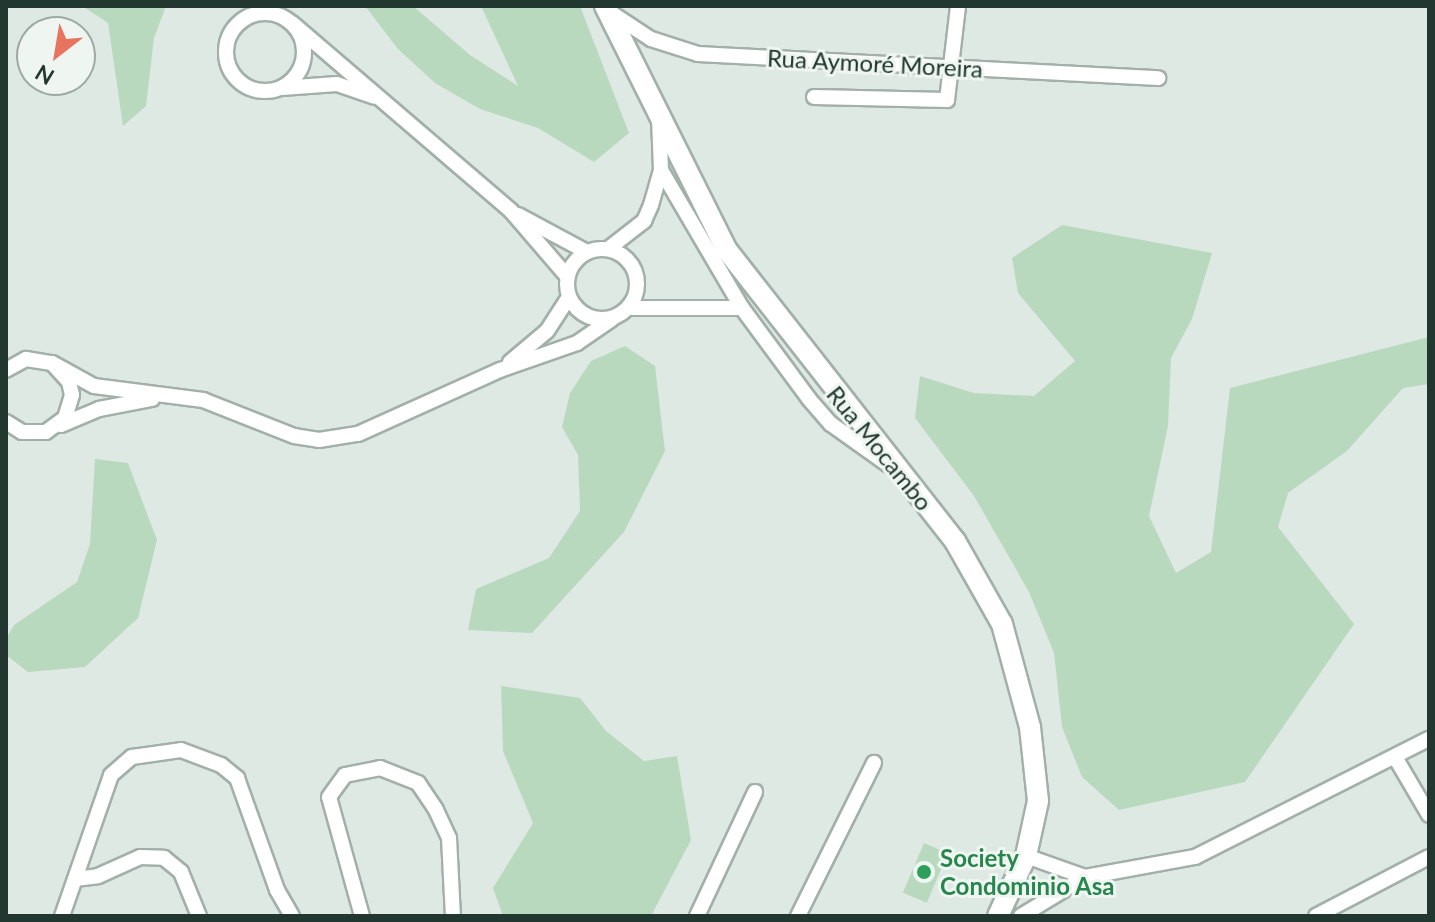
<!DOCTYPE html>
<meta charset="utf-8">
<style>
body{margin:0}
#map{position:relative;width:1435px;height:922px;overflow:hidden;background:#dfe9e3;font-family:Lato,sans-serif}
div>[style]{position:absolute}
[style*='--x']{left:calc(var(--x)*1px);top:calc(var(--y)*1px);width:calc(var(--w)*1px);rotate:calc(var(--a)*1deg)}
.green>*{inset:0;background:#b9d9bf;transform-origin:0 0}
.roads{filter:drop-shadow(2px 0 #a2b0a9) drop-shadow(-2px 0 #a2b0a9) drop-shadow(0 2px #a2b0a9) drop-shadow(0 -2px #a2b0a9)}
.street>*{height:14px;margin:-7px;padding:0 7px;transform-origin:7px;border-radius:7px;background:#fff}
.street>.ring{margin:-7px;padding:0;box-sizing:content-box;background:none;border:14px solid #fff;border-radius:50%}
.secondary>*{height:20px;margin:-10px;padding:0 10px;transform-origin:10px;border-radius:10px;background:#fff}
.dots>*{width:22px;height:22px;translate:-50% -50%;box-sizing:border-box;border:4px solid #eff6f2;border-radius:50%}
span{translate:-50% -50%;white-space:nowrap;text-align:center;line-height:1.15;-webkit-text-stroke:6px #eff6f2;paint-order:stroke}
.street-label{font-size:24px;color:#21372f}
.leisure-label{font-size:24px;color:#27864d;font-weight:700}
.left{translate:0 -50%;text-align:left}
.frame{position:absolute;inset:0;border:8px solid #21372f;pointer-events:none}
.north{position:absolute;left:16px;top:16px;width:80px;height:80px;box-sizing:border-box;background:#eff6f2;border:2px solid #9daaa4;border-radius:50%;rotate:211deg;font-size:22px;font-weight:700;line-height:32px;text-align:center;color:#21372f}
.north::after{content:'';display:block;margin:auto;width:28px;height:36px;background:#e6745f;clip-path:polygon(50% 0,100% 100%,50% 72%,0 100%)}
</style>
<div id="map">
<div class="green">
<i style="clip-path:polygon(82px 6px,166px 6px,154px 38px,146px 106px,123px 126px,108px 23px)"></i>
<i style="clip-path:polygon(365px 6px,413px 6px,470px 55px,518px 86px,481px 6px,580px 6px,629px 133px,594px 162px,538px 128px,480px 109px,435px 83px,398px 49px)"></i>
<i style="clip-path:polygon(1062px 225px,1212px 253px,1192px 319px,1171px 358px,1168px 426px,1149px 516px,1176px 573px,1211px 552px,1230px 388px,1429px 337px,1429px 384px,1403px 388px,1347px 451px,1288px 493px,1278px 527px,1354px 624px,1245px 782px,1119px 810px,1082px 777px,1062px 727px,1054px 653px,1029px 592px,974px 496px,915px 418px,920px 376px,974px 393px,1034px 396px,1075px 361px,1018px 293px,1012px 258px)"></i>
<i style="clip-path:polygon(625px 346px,655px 366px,665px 451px,624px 532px,532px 633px,468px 630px,476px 589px,549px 558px,580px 511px,578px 455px,562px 427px,570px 393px,591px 361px)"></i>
<i style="clip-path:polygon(95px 459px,128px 463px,157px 540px,138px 618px,85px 667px,28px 672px,6px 655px,6px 639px,14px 625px,77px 582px,90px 544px)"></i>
<i style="clip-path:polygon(501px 686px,580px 698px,606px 731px,644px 761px,677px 756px,691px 840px,651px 916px,503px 916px,493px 888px,533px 823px,503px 751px)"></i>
<i style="left:924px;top:843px;width:26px;height:54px;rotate:23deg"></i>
</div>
<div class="roads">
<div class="street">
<i style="--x:610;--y:12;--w:49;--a:33.4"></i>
<i style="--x:651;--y:39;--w:49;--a:17.7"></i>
<i style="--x:698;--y:54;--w:461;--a:3"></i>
<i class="ring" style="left:226px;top:13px;width:64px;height:64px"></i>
<i style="--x:292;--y:23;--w:289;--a:40.6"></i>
<i style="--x:511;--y:211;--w:86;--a:49.3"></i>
<i style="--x:282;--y:88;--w:55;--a:-4.2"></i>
<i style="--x:337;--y:84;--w:39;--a:19"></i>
<i style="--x:814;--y:97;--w:133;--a:1.3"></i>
<i style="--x:947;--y:100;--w:95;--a:-83.3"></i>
<i style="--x:661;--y:170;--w:160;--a:59.6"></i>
<i style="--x:742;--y:308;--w:113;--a:53.6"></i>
<i style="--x:809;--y:399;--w:33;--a:49"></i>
<i style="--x:831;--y:424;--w:69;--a:35.5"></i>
<i style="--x:518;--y:215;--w:78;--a:28.2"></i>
<i class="ring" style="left:567px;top:249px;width:56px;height:56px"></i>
<i style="--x:608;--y:249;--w:46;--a:-37.9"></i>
<i style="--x:644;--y:221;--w:17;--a:-66"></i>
<i style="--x:651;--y:205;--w:36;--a:-74"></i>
<i style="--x:661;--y:170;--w:51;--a:-92.2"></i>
<i style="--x:629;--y:308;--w:113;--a:0"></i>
<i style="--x:510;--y:362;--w:48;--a:-40"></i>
<i style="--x:547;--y:331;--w:40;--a:-57.1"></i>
<i style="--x:52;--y:363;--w:48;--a:28.7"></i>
<i style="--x:94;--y:386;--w:110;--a:7.3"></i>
<i style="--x:203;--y:400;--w:98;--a:21.6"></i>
<i style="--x:294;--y:436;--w:25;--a:9"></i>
<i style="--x:319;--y:440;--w:39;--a:-9"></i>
<i style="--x:358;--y:434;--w:156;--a:-24.3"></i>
<i style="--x:500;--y:370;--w:82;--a:-19.3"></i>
<i style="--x:577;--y:343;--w:42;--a:-34.4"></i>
<i style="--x:6;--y:370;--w:23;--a:-29"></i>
<i style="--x:26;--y:359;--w:26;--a:9"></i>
<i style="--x:52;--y:363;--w:25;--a:48"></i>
<i style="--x:69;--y:382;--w:13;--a:77"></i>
<i style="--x:72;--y:395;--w:24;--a:107"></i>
<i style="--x:65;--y:418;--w:24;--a:144"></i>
<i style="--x:46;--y:432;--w:24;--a:180"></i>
<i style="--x:22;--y:432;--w:19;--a:-148"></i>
<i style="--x:61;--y:425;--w:41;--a:-22.8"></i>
<i style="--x:99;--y:409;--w:54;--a:-10.7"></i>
<i style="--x:1395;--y:757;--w:67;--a:59.6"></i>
<i style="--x:1026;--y:856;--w:63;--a:19.6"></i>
<i style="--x:1085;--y:877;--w:112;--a:-10.3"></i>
<i style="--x:1195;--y:857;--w:262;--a:-26.8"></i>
<i style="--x:75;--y:879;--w:23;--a:-7"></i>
<i style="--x:98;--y:876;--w:46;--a:-24.3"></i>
<i style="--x:140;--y:857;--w:24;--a:2"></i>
<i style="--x:164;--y:858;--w:22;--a:39"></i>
<i style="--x:181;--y:872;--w:48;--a:67.8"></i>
<i style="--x:62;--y:916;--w:149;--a:-70.8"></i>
<i style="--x:111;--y:775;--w:28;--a:-41"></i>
<i style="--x:132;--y:757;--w:49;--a:-8.1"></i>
<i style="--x:181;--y:750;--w:43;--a:20.6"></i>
<i style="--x:221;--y:765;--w:21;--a:39"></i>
<i style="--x:237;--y:778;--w:119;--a:70.3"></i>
<i style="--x:277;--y:890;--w:30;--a:60"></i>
<i style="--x:362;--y:916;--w:123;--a:-105.5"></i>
<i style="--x:329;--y:797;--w:27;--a:-54"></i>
<i style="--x:345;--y:775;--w:36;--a:-11"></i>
<i style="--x:380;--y:768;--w:41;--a:21.5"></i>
<i style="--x:418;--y:783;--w:32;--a:56"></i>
<i style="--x:436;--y:810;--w:31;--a:65"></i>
<i style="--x:449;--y:838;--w:78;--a:87.1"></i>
<i style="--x:697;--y:916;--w:137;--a:-64.9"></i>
<i style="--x:798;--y:916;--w:171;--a:-63.6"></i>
<i style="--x:1021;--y:916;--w:75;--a:-31.4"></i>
<i style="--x:1316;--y:916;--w:127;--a:-27.6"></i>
</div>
<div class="secondary">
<i style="--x:605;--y:6;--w:271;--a:63.5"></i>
<i style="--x:726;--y:249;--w:371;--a:51.9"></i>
<i style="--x:955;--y:541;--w:95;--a:60.5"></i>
<i style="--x:1002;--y:624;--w:107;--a:74.8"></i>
<i style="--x:1030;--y:727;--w:74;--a:83.8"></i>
<i style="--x:1038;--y:801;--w:56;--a:102.3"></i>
<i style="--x:1026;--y:856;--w:66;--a:115"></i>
</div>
</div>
<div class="dots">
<i style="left:924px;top:872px;background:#2e9e5b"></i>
</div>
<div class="street-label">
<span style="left:875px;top:63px;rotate:3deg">Rua Aymoré Moreira</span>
<span style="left:880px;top:448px;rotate:51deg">Rua Mocambo</span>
</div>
<div class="leisure-label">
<span class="left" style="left:940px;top:872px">Society<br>Condominio Asa</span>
</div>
<div class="frame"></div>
<div class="north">N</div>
</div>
